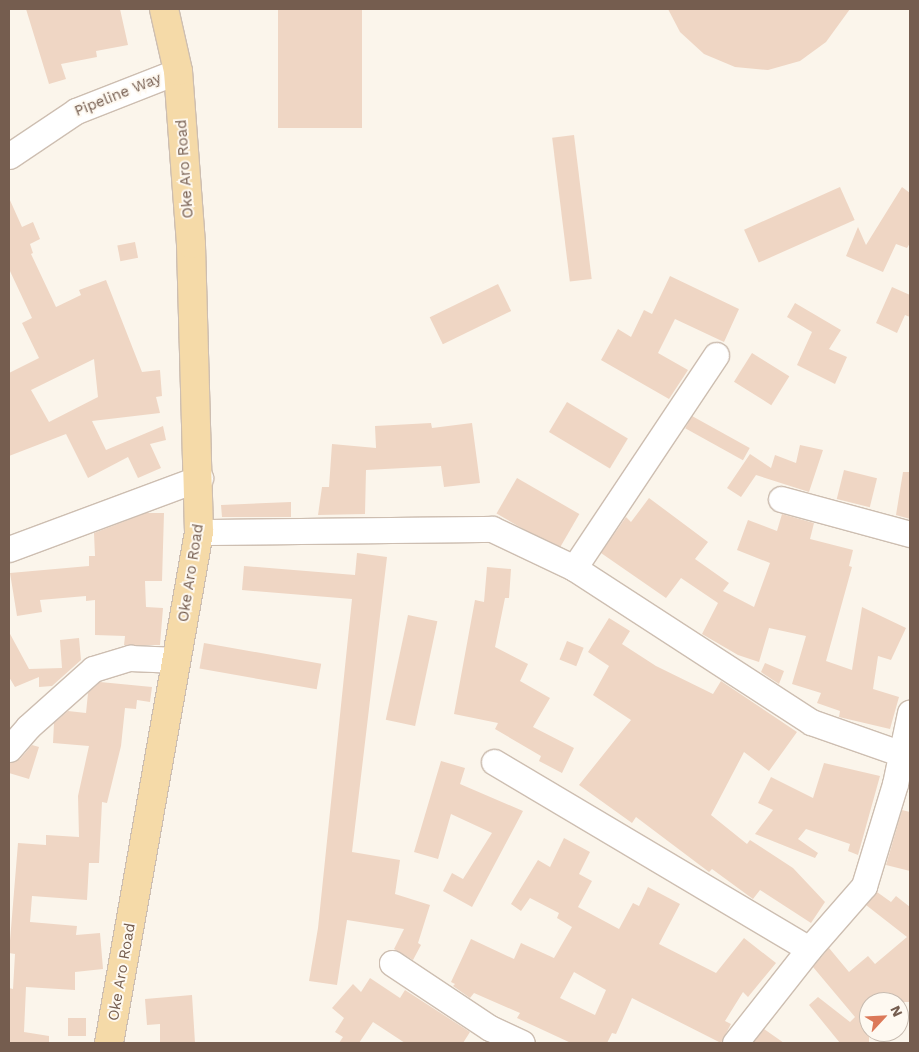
<!DOCTYPE html>
<style>
body{margin:0}
#map{position:relative;width:919px;height:1052px;overflow:hidden;background:#fbf5eb;font-family:"Work Sans",sans-serif}
div>[style]{position:absolute}
[style*='--x']{left:calc(var(--x)*1px);top:calc(var(--y)*1px);width:calc(var(--w)*1px);rotate:calc(var(--a)*1deg)}
.building>*{inset:0;background:#efd6c4;transform-origin:0 0}
.roads{filter:drop-shadow(1px 0 #cdbeb1) drop-shadow(-1px 0 #cdbeb1) drop-shadow(0 1px #cdbeb1) drop-shadow(0 -1px #cdbeb1)}
.minor>*{height:25px;margin:-12.5px;padding:0 12.5px;transform-origin:12.5px;border-radius:12.5px;background:#fff}
.major>*{height:28px;margin:-14px;padding:0 14px;transform-origin:14px;border-radius:14px;background:#f5daa8}
span{translate:-50% -50%;white-space:nowrap;text-align:center;line-height:1.15;-webkit-text-stroke:4px #fef9f1;paint-order:stroke}
.street-label{font-size:15px;color:#755d4f}
.frame{position:absolute;inset:0;border:10px solid #755d4f;pointer-events:none}
.north{position:absolute;left:859px;top:992px;width:50px;height:50px;box-sizing:border-box;background:#fef9f1;border:1px solid #c7bbb0;border-radius:50%;rotate:65deg;font-size:14px;font-weight:700;line-height:20px;text-align:center;color:#755d4f}
.north::after{content:'';display:block;margin:auto;width:18px;height:22px;background:#dc7959;clip-path:polygon(50% 0,100% 100%,50% 72%,0 100%)}
</style>
<div id="map">
<div class="building">
<i style="clip-path:polygon(26px 9px,120px 9px,128px 45px,96px 51px,97px 57px,61px 64px,66px 79px,49px 84px)"></i>
<i style="left:278px;top:9px;width:84px;height:119px"></i>
<i style="clip-path:polygon(668px 9px,850px 9px,826px 42px,800px 61px,768px 70px,735px 67px,704px 54px,680px 32px)"></i>
<i style="left:574px;top:135px;width:145px;height:22px;rotate:83deg"></i>
<i style="left:840px;top:187px;width:36px;height:105px;rotate:66deg"></i>
<i style="clip-path:polygon(902px 187px,910px 193px,910px 243px,907px 248px,896px 244px,883px 272px,846px 256px,858px 227px,866px 245px)"></i>
<i style="clip-path:polygon(evenodd,9px 198px,22px 227px,33px 222px,40px 239px,30px 244px,33px 253px,31px 254px,56px 307px,81px 295px,79px 290px,106px 280px,142px 372px,160px 370px,162px 396px,156px 397px,160px 413px,92px 421px,106px 450px,163px 426px,166px 440px,150px 444px,161px 468px,138px 478px,128px 457px,88px 478px,66px 434px,9px 456px,9px 373px,39px 358px,22px 323px,32px 318px,9px 269px,9px 198px,94px 359px,98px 397px,49px 422px,31px 390px,94px 359px)"></i>
<i style="left:135px;top:242px;width:16px;height:18px;rotate:79deg"></i>
<i style="clip-path:polygon(670px 276px,739px 309px,724px 342px,675px 319px,658px 353px,688px 370px,669px 399px,601px 360px,618px 329px,631px 337px,644px 310px,652px 314px)"></i>
<i style="left:498px;top:284px;width:30px;height:76px;rotate:64deg"></i>
<i style="clip-path:polygon(892px 287px,910px 295px,910px 317px,905px 315px,897px 333px,876px 323px)"></i>
<i style="clip-path:polygon(795px 303px,841px 330px,829px 349px,847px 357px,835px 384px,797px 365px,812px 332px,787px 317px)"></i>
<i style="left:752px;top:353px;width:44px;height:34px;rotate:32deg"></i>
<i style="left:567px;top:402px;width:71px;height:35px;rotate:31deg"></i>
<i style="left:692px;top:416px;width:66px;height:14px;rotate:29deg"></i>
<i style="clip-path:polygon(431px 423px,432px 428px,472px 423px,480px 483px,444px 487px,441px 466px,366px 470px,365px 514px,318px 515px,322px 487px,329px 487px,332px 444px,376px 448px,375px 426px)"></i>
<i style="clip-path:polygon(800px 445px,823px 450px,809px 492px,756px 475px,741px 497px,727px 488px,750px 454px,771px 468px,775px 455px,796px 463px)"></i>
<i style="left:844px;top:470px;width:34px;height:30px;rotate:14deg"></i>
<i style="clip-path:polygon(903px 472px,910px 472px,910px 519px,896px 515px)"></i>
<i style="left:517px;top:478px;width:72px;height:41px;rotate:30deg"></i>
<i style="clip-path:polygon(649px 498px,708px 542px,695px 559px,729px 583px,723px 591px,754px 607px,770px 563px,737px 550px,748px 520px,777px 531px,782px 514px,814px 523px,810px 539px,853px 550px,849px 566px,852px 567px,826px 661px,852px 670px,862px 607px,906px 628px,891px 660px,878px 656px,873px 689px,899px 697px,890px 729px,839px 717px,840px 711px,817px 703px,821px 693px,792px 684px,806px 636px,769px 628px,759px 662px,738px 655px,702px 634px,718px 603px,681px 578px,666px 598px,601px 553px,626px 517px,631px 522px)"></i>
<i style="clip-path:polygon(291px 502px,291px 517px,222px 517px,221px 505px)"></i>
<i style="clip-path:polygon(146px 513px,164px 513px,162px 581px,145px 581px,146px 607px,163px 608px,160px 645px,124px 645px,125px 636px,95px 635px,95px 600px,86px 601px,86px 596px,40px 600px,42px 612px,17px 616px,10px 573px,89px 566px,89px 556px,95px 556px,94px 533px)"></i>
<i style="clip-path:polygon(357px 553px,387px 557px,352px 852px,400px 860px,395px 894px,430px 905px,418px 943px,421px 945px,413px 960px,394px 949px,404px 929px,347px 920px,337px 985px,309px 981px,318px 928px,352px 599px,242px 590px,244px 566px,355px 575px)"></i>
<i style="clip-path:polygon(487px 567px,511px 569px,509px 598px,505px 598px,495px 647px,528px 664px,520px 681px,550px 698px,533px 727px,574px 748px,562px 773px,539px 761px,541px 756px,495px 729px,498px 723px,454px 714px,475px 600px,484px 602px)"></i>
<i style="left:408px;top:615px;width:30px;height:107px;rotate:12deg"></i>
<i style="clip-path:polygon(609px 618px,630px 631px,622px 644px,656px 666px,713px 694px,721px 681px,797px 732px,769px 771px,744px 752px,711px 815px,747px 844px,750px 840px,793px 868px,825px 902px,811px 923px,760px 890px,753px 899px,712px 869px,709px 872px,636px 817px,632px 823px,579px 785px,631px 720px,593px 695px,609px 666px,588px 652px)"></i>
<i style="clip-path:polygon(9px 632px,29px 669px,62px 668px,60px 640px,79px 638px,81px 660px,52px 686px,39px 687px,39px 677px,15px 687px,9px 677px)"></i>
<i style="left:567px;top:641px;width:18px;height:20px;rotate:22deg"></i>
<i style="left:204px;top:643px;width:119px;height:26px;rotate:10deg"></i>
<i style="clip-path:polygon(765px 663px,784px 671px,779px 684px,761px 672px)"></i>
<i style="clip-path:polygon(100px 682px,152px 687px,150px 702px,137px 700px,136px 709px,125px 708px,121px 746px,107px 803px,102px 802px,99px 863px,89px 863px,87px 900px,32px 896px,30px 922px,77px 926px,76px 935px,100px 933px,103px 969px,75px 972px,75px 990px,26px 987px,24px 1032px,49px 1036px,49px 1043px,9px 1043px,9px 988px,13px 989px,15px 954px,9px 953px,18px 843px,46px 845px,46px 835px,79px 837px,78px 796px,89px 746px,53px 743px,54px 723px,68px 711px,86px 713px,88px 693px)"></i>
<i style="clip-path:polygon(32px 745px,39px 747px,29px 779px,9px 773px,10px 763px,20px 759px)"></i>
<i style="clip-path:polygon(441px 761px,465px 768px,460px 784px,523px 811px,472px 907px,443px 891px,452px 873px,463px 879px,492px 833px,451px 814px,438px 859px,414px 852px)"></i>
<i style="clip-path:polygon(824px 763px,880px 776px,858px 855px,848px 851px,850px 844px,806px 829px,798px 839px,818px 853px,815px 858px,755px 834px,773px 810px,758px 803px,771px 777px,813px 798px)"></i>
<i style="clip-path:polygon(902px 810px,910px 812px,910px 871px,886px 865px)"></i>
<i style="clip-path:polygon(evenodd,564px 838px,590px 852px,579px 874px,592px 881px,578px 907px,619px 929px,633px 903px,639px 906px,648px 887px,680px 904px,659px 944px,716px 973px,744px 938px,776px 963px,748px 997px,743px 992px,725px 1021px,731px 1024px,721px 1043px,632px 998px,616px 1034px,612px 1033px,607px 1043px,571px 1043px,517px 1018px,520px 1013px,474px 993px,470px 998px,453px 986px,455px 984px,451px 982px,471px 939px,514px 959px,521px 943px,554px 958px,572px 927px,557px 918px,559px 913px,530px 898px,521px 911px,511px 904px,538px 860px,550px 867px,564px 838px,574px 972px,606px 990px,595px 1015px,560px 998px,574px 972px)"></i>
<i style="clip-path:polygon(877px 892px,891px 902px,896px 896px,910px 907px,910px 1002px,869px 1002px,869px 1043px,840px 1043px,809px 1005px,818px 997px,850px 1022px,855px 1017px,813px 967px,829px 948px,849px 972px,868px 956px,875px 964px,907px 937px,866px 905px)"></i>
<i style="clip-path:polygon(370px 978px,400px 998px,405px 990px,470px 1032px,463px 1043px,405px 1043px,373px 1022px,359px 1043px,339px 1043px,343px 1037px,335px 1032px,344px 1018px,332px 1008px,353px 984px,361px 992px)"></i>
<i style="clip-path:polygon(192px 995px,195px 1043px,160px 1043px,160px 1024px,147px 1025px,145px 999px)"></i>
<i style="left:68px;top:1018px;width:18px;height:18px"></i>
<i style="clip-path:polygon(764px 1029px,784px 1043px,753px 1043px)"></i>
</div>
<div class="roads">
<div class="minor">
<i style="--x:9;--y:156;--w:81;--a:-33.9"></i>
<i style="--x:76;--y:111;--w:110;--a:-21.4"></i>
<i style="--x:781;--y:499;--w:134;--a:15.2"></i>
<i style="--x:199;--y:532;--w:293;--a:-0.6"></i>
<i style="--x:492;--y:529;--w:91;--a:25.4"></i>
<i style="--x:574;--y:568;--w:283;--a:33"></i>
<i style="--x:811;--y:722;--w:93;--a:19.4"></i>
<i style="--x:9;--y:549;--w:204;--a:-20.4"></i>
<i style="--x:574;--y:568;--w:256;--a:-56.3"></i>
<i style="--x:9;--y:749;--w:29;--a:-49"></i>
<i style="--x:28;--y:727;--w:87;--a:-41.7"></i>
<i style="--x:93;--y:669;--w:39;--a:-17"></i>
<i style="--x:130;--y:658;--w:47;--a:2.4"></i>
<i style="--x:494;--y:762;--w:366;--a:30.7"></i>
<i style="--x:392;--y:963;--w:118;--a:33.6"></i>
<i style="--x:490;--y:1028;--w:35;--a:25"></i>
<i style="--x:735;--y:1043;--w:120;--a:-51.8"></i>
<i style="--x:809;--y:949;--w:84;--a:-48.9"></i>
<i style="--x:864;--y:886;--w:107;--a:-73.1"></i>
<i style="--x:895;--y:784;--w:73;--a:-78.1"></i>
</div>
<div class="major">
<i style="--x:109;--y:1043;--w:519;--a:-80.01"></i>
<i style="--x:199;--y:532;--w:288;--a:-91.6"></i>
<i style="--x:191;--y:244;--w:173;--a:-94.3"></i>
<i style="--x:178;--y:71;--w:64;--a:-102.7"></i>
</div>
</div>
<div class="street-label">
<span style="left:118px;top:95px;rotate:-22deg">Pipeline Way</span>
<span style="left:185px;top:169px;rotate:-94deg">Oke Aro Road</span>
<span style="left:191px;top:573px;rotate:-81deg">Oke Aro Road</span>
<span style="left:122px;top:972px;rotate:-80deg">Oke Aro Road</span>
</div>
<div class="frame"></div>
<div class="north">N</div>
</div>
